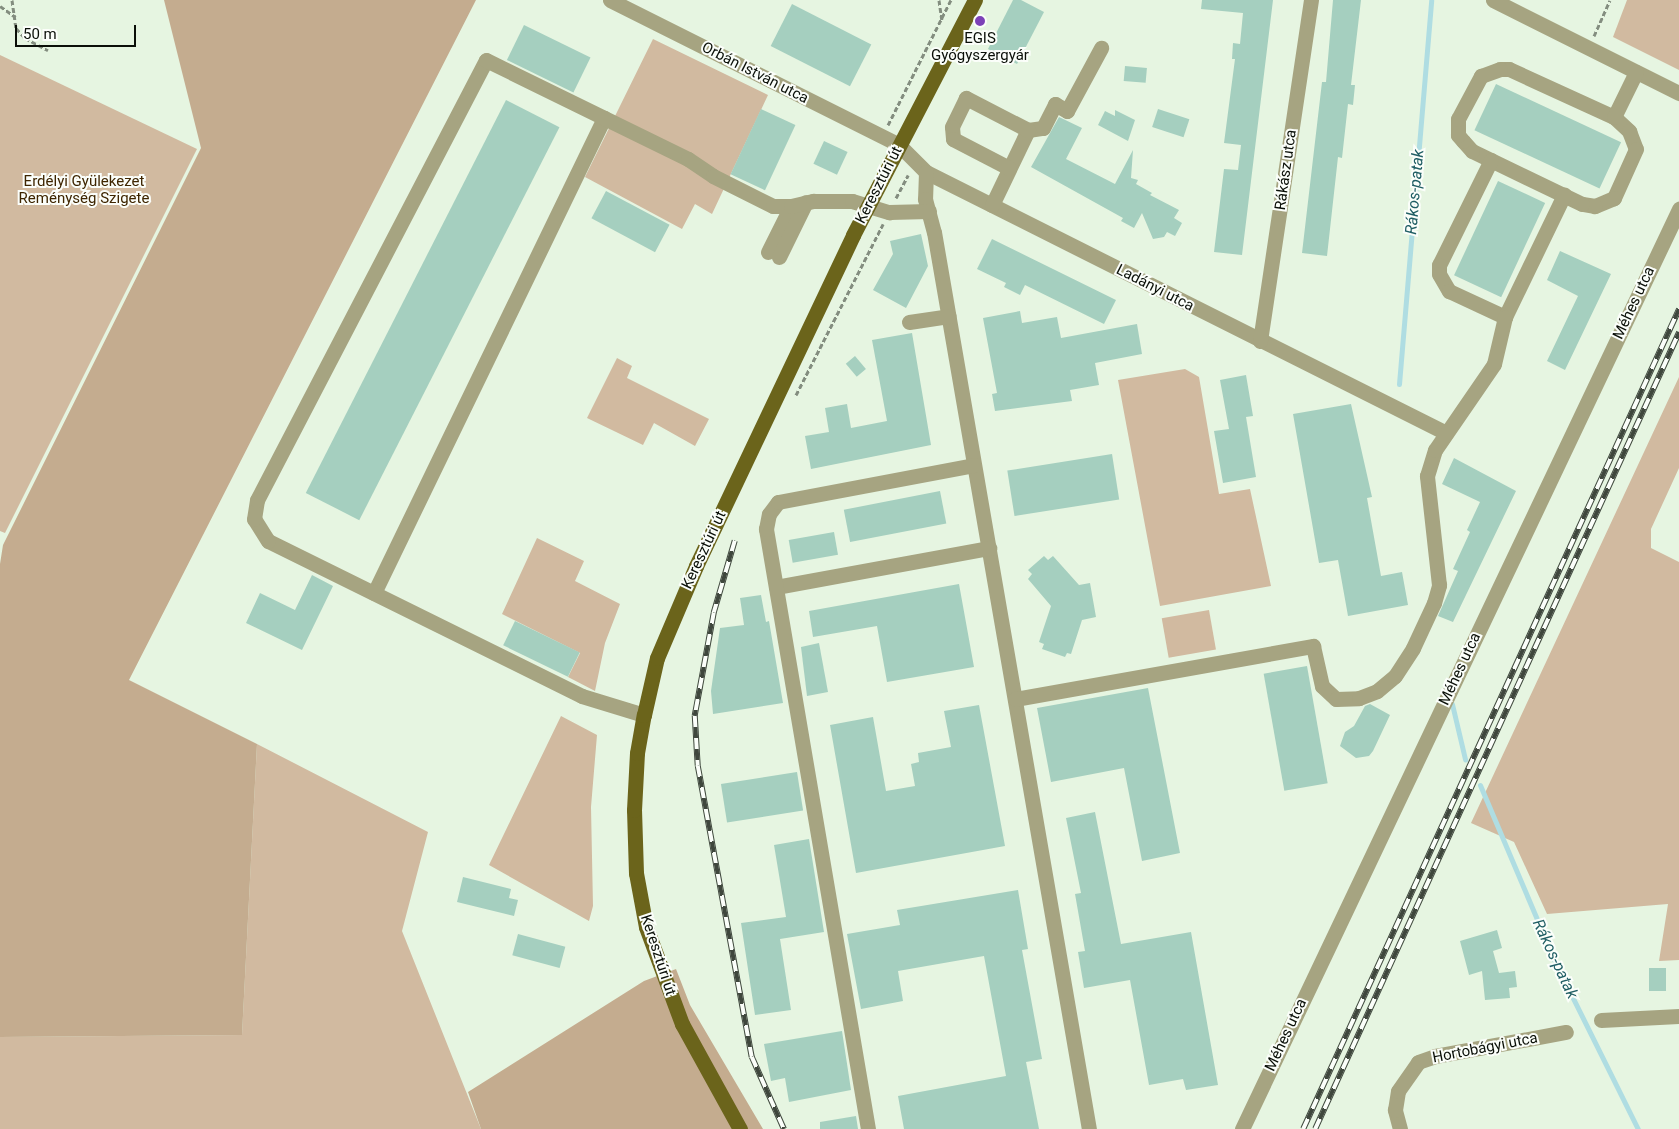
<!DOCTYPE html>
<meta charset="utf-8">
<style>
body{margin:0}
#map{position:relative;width:1679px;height:1129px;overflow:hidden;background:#e6f5e1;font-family:Roboto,sans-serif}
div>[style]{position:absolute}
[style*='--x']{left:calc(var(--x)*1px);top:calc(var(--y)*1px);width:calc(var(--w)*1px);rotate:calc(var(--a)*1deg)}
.green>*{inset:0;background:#d1baa0;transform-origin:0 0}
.forest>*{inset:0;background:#c4ac8f}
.stream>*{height:5px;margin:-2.5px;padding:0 2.5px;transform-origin:2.5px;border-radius:2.5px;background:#afdde2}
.building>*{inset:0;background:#a5cfbf;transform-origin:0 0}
.path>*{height:3px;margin-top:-1.5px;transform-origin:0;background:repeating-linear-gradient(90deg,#838d7f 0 5px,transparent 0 7.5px)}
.minor>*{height:15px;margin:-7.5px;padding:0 7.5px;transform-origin:7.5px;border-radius:7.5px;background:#a6a481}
.major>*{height:15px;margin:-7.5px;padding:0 7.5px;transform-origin:7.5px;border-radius:7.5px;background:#6b641b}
.rail>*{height:5.5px;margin-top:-2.75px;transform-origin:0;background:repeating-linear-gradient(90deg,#fbfefa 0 11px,#3f473d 0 22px);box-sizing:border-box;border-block:1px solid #3f473d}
.dots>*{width:14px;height:14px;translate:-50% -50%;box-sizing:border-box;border:2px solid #fbfefa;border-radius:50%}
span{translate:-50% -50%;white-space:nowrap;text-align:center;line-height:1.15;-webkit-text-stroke:4px #fbfefa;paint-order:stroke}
.poi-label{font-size:15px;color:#0a0f08}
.street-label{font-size:15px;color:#0a0f08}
.park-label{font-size:15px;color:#3e2500}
.water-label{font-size:16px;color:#205e64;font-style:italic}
.scale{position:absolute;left:15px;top:25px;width:121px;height:22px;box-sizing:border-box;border:2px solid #0a0f08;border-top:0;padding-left:6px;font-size:15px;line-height:18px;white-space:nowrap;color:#0a0f08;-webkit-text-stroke:4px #fbfefa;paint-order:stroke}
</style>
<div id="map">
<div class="green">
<i style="clip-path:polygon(1627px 0,1679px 0,1679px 70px,1613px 37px)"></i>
<i style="clip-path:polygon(653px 39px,768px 95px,712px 214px,695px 204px,682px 229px,585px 177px)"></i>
<i style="clip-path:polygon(0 55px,197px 149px,5px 533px,0 531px)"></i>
<i style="clip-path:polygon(617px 358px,632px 366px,627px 378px,709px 419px,695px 446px,654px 423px,643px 445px,587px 418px)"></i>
<i style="clip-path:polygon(1185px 369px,1199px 377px,1219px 494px,1250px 489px,1271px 586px,1160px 606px,1118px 380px)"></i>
<i style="clip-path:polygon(1679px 377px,1679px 468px,1651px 529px,1651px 548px,1679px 562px,1679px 960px,1659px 961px,1668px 904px,1547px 914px,1514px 842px,1471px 823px)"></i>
<i style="clip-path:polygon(537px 538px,584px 561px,575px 581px,620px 604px,605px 643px,595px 691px,568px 677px,580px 653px,502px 614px)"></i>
<i style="left:1209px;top:610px;width:40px;height:48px;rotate:80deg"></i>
<i style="clip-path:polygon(561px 716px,597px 735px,591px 807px,593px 906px,589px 921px,489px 865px)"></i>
<i style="clip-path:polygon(257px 744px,428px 832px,402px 931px,481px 1129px,0 1129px,0 1037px,242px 1035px)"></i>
</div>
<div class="forest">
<i style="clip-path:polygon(164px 0,476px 0,129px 680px,257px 744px,242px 1035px,0 1037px,0 564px,3px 545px,201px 148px)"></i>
<i style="clip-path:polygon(676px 969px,690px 1005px,763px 1129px,481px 1129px,468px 1092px,644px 981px)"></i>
</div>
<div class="stream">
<i style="--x:1399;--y:384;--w:385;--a:-85.2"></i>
<i style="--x:1452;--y:704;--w:57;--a:76.7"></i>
<i style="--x:1480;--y:785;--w:197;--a:67"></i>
<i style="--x:1557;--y:966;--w:182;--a:63.6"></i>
</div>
<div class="building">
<i style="clip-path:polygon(1013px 0,1021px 0,1044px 12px,1017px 64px,988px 49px)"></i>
<i style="clip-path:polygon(1202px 0,1273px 0,1242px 255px,1214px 252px,1224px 169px,1238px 170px,1241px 145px,1224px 143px,1235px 59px,1232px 59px,1233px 43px,1240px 44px,1243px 13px,1201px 9px)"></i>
<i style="clip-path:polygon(1333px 0,1361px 0,1351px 85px,1355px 85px,1353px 105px,1348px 104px,1342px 158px,1338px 157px,1327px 256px,1302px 253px,1322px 82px,1326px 82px)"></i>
<i style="left:792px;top:4px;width:89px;height:47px;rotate:27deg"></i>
<i style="left:524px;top:25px;width:74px;height:39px;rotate:26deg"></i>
<i style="left:1125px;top:66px;width:22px;height:15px;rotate:5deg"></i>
<i style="left:1496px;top:84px;width:138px;height:51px;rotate:25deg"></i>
<i style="left:506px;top:100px;width:60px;height:441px;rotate:27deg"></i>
<i style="left:761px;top:109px;width:38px;height:72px;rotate:25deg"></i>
<i style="left:1158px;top:109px;width:33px;height:19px;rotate:18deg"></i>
<i style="clip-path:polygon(1115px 110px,1135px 120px,1128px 141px,1098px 125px,1105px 111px,1115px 116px)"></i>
<i style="clip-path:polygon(1059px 117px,1082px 128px,1066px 159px,1115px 184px,1133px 150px,1131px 178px,1138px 180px,1136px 184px,1152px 193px,1150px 195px,1179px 210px,1174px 218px,1182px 223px,1175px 236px,1167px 232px,1164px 237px,1153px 239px,1142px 213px,1134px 228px,1121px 221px,1123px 218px,1031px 167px)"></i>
<i style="left:824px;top:141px;width:26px;height:25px;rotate:25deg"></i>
<i style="left:1498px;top:181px;width:52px;height:104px;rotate:25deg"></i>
<i style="left:606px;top:191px;width:72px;height:31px;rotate:28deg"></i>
<i style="clip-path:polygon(921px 234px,928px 266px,906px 308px,873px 290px,893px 254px,890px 241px)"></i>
<i style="clip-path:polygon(992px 239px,1116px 300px,1104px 324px,1025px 285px,1020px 295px,1004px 287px,1006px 283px,977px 269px)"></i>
<i style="clip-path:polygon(1560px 251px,1611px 274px,1565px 370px,1547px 361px,1578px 296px,1547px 280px)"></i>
<i style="clip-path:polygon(1020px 311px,1022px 323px,1057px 317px,1061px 338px,1137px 324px,1142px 354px,1095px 363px,1099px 385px,1070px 390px,1072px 401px,995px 411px,992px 394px,997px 393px,983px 318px)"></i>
<i style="clip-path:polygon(912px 333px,931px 445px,811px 469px,805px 436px,829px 432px,825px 408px,847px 404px,851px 428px,887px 421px,872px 340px)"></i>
<i style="left:855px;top:356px;width:17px;height:12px;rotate:50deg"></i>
<i style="clip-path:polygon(1246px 375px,1253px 416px,1246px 417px,1256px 477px,1223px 483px,1214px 431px,1229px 429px,1220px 380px)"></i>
<i style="clip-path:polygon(1351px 404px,1372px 497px,1367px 498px,1381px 576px,1402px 572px,1408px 605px,1348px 616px,1338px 560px,1319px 563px,1293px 414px)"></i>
<i style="left:1112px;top:454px;width:46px;height:106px;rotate:81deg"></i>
<i style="clip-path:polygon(1454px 458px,1516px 491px,1453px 622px,1438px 616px,1458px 571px,1453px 569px,1470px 532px,1467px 530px,1480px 502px,1442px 484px)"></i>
<i style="left:940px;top:491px;width:33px;height:98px;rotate:79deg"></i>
<i style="left:834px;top:532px;width:23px;height:46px;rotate:80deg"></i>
<i style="clip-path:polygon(1044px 556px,1048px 560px,1053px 556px,1079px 585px,1090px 583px,1096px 617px,1082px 620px,1071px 654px,1067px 653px,1065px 657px,1042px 649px,1044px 644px,1039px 642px,1051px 606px,1028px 579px,1032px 574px,1028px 570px)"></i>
<i style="clip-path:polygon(312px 575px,333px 586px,302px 650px,246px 623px,260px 593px,295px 610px)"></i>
<i style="clip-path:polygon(959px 584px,974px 667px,887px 682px,877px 626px,813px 637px,809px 611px)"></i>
<i style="clip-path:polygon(761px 595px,766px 622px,769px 621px,783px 703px,713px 714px,711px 691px,720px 628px,744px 625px,740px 598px)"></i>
<i style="left:515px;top:621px;width:72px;height:27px;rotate:26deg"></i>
<i style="clip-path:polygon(819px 643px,828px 692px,807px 696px,801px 647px)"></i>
<i style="left:1307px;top:666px;width:119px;height:44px;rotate:80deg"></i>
<i style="clip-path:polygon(1148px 688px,1180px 853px,1142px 861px,1124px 768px,1051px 782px,1037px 708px)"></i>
<i style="clip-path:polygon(1370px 704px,1390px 715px,1373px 751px,1369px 756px,1356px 758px,1340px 746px,1345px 732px,1354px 726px,1365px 706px)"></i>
<i style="clip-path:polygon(979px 705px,1005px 846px,856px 873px,830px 725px,873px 717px,886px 791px,915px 786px,911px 764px,919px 762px,918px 753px,951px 747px,944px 711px)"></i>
<i style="left:797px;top:772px;width:39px;height:77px;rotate:81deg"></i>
<i style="clip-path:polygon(1095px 812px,1121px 944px,1191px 932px,1218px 1085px,1186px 1090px,1183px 1079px,1149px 1085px,1130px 980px,1084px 988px,1078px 952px,1085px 951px,1075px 894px,1081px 893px,1066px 818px)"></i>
<i style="clip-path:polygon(809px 839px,824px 932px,780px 939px,791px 1010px,755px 1015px,741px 923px,786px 917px,774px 845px)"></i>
<i style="clip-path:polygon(463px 877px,511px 889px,509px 898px,518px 900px,514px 916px,457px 902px)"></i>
<i style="clip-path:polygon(1018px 890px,1028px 949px,1022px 950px,1042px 1059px,1026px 1062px,1039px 1129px,904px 1129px,898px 1096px,1006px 1076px,984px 956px,898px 971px,903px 1001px,861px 1009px,847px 934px,900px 925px,897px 910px)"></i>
<i style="clip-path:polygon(1497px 930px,1502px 948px,1493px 951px,1499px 973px,1515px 971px,1517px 987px,1509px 988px,1510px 998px,1485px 1000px,1482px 971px,1469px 975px,1460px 941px)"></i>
<i style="left:518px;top:934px;width:49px;height:22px;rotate:15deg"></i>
<i style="left:1649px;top:968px;width:17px;height:23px"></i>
<i style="clip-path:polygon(842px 1031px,851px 1090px,789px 1102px,785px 1078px,771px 1081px,764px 1044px)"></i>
<i style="clip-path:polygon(856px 1116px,858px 1129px,820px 1129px,820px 1122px)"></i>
</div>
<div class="path">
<i style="--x:12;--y:0;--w:28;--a:82"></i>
<i style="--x:16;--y:28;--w:13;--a:48"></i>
<i style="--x:25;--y:38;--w:26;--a:28"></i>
<i style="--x:939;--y:0;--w:21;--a:82"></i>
<i style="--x:0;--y:6;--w:19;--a:35"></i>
<i style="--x:1594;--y:36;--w:39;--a:-66"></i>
<i style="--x:888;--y:125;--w:140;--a:-63.3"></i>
<i style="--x:896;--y:198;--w:26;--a:-62"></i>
<i style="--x:796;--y:395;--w:192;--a:-63"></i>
</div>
<div class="minor">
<i style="--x:610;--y:0;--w:323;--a:26.6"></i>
<i style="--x:899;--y:145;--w:38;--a:45"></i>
<i style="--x:926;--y:172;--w:582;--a:26.65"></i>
<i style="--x:1493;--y:0;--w:208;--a:26.6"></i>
<i style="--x:1500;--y:69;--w:9;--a:0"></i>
<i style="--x:1509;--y:69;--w:115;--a:24.6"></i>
<i style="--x:1614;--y:117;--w:21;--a:43"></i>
<i style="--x:1629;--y:131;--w:19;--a:69"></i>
<i style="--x:1636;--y:149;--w:54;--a:114.2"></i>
<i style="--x:1614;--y:198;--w:21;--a:157"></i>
<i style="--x:1595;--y:206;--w:13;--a:-171"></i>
<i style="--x:1582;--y:204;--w:122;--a:-154.3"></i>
<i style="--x:1472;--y:151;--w:13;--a:-132"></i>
<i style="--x:1463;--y:141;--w:8;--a:-130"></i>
<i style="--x:1458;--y:135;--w:16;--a:-90"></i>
<i style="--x:1458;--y:119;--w:49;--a:-61.9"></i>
<i style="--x:1481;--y:76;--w:20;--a:-20"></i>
<i style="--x:1614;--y:117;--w:50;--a:-63.9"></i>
<i style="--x:1028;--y:130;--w:15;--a:-8"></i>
<i style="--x:1043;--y:128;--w:27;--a:-63"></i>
<i style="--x:1055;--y:104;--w:14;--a:30"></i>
<i style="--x:1067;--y:111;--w:72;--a:-61.6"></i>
<i style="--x:1491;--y:160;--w:117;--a:116.3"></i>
<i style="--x:1439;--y:265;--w:9;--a:90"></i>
<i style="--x:1439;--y:274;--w:20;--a:60"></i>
<i style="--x:1449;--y:291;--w:62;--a:24.9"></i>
<i style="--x:1505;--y:317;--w:136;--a:-64.2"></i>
<i style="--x:926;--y:172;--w:27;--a:92"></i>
<i style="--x:925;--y:199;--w:34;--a:75"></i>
<i style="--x:934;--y:232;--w:910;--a:80.2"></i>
<i style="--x:992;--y:205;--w:83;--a:-64.4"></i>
<i style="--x:1028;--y:130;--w:70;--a:-152.7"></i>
<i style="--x:966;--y:98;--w:32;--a:116"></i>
<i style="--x:952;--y:127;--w:12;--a:85"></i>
<i style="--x:953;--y:139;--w:63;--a:27.4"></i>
<i style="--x:768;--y:252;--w:51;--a:-63.4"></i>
<i style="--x:779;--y:257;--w:61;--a:-63.9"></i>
<i style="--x:909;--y:322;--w:40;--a:-8.5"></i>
<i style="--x:1260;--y:341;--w:345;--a:-81.5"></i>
<i style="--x:776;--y:587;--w:217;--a:-10.4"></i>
<i style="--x:374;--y:593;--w:528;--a:-64.16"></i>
<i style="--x:1015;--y:699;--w:303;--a:-10.1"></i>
<i style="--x:1313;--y:646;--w:41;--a:77.3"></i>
<i style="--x:1322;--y:686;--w:19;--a:43"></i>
<i style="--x:1336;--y:699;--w:23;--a:-2"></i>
<i style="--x:1359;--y:698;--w:19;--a:-21"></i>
<i style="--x:1377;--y:691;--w:23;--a:-40"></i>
<i style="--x:1395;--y:676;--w:33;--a:-57"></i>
<i style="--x:1413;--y:648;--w:50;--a:-65"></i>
<i style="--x:1434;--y:603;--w:19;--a:-74"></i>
<i style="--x:1439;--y:585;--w:110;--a:-96.3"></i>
<i style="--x:1427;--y:476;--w:27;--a:-73"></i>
<i style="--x:1435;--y:450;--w:104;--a:-55.5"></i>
<i style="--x:1494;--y:364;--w:48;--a:-76.8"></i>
<i style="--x:644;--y:715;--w:65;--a:-163"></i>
<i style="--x:582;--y:696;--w:350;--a:-153.7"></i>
<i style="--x:268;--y:541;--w:26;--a:-122"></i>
<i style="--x:254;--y:519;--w:19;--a:-81"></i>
<i style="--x:257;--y:500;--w:496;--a:-62.5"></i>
<i style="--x:486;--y:60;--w:225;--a:26.1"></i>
<i style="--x:688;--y:159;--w:30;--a:34"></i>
<i style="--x:713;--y:176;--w:67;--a:26.6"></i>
<i style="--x:773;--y:206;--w:18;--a:0"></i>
<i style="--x:791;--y:206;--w:23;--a:-13"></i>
<i style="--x:813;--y:201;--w:39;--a:0"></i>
<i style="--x:852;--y:201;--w:39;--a:17"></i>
<i style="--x:889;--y:212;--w:40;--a:-1.4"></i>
<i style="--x:1601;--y:1020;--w:78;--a:-2.9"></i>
<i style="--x:868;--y:1129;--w:609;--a:-99.65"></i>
<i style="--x:766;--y:529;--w:15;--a:-79"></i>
<i style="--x:769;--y:514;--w:15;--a:-53"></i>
<i style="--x:778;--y:502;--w:199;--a:-10.7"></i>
<i style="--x:1242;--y:1129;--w:1019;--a:-64.59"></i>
<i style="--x:1400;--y:1129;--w:20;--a:-105"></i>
<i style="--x:1395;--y:1110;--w:19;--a:-81"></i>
<i style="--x:1398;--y:1091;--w:35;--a:-55"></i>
<i style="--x:1418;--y:1062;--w:18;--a:-19"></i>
<i style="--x:1435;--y:1056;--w:133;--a:-10.4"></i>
</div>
<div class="major">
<i style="--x:740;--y:1129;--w:120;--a:-118.9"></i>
<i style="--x:682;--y:1024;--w:103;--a:-110.4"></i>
<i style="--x:646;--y:927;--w:55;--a:-100.5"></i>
<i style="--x:636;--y:873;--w:63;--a:-91.8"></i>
<i style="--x:634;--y:810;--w:57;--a:-87"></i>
<i style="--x:637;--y:753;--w:39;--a:-80"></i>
<i style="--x:644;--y:715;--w:58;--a:-77.2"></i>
<i style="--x:657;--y:658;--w:100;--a:-67"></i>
<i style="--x:696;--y:566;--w:366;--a:-64.6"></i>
<i style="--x:853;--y:235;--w:265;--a:-62.6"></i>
</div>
<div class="rail">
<i style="--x:735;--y:541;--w:75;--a:106.3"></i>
<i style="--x:714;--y:613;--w:105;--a:100.5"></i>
<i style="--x:695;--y:716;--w:50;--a:86.6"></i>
<i style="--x:698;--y:766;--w:296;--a:79.5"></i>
<i style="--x:752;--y:1057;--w:79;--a:66"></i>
<i style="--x:1303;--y:1129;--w:902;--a:-65.37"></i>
<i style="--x:1315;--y:1129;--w:876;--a:-65.45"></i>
</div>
<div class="dots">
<i style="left:980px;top:21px;background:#7c41b7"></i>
</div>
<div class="poi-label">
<span style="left:980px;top:47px">EGIS<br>Gyógyszergyár</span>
</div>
<div class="street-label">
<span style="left:755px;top:73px;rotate:27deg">Orbán István utca</span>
<span style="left:1286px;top:170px;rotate:-82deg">Rákász utca</span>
<span style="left:879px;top:185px;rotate:-63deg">Keresztúri út</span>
<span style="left:1155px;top:288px;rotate:27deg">Ladányi utca</span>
<span style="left:1634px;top:303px;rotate:-65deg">Méhes utca</span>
<span style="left:704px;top:550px;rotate:-65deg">Keresztúri út</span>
<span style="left:1460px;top:669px;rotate:-65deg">Méhes utca</span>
<span style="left:658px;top:955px;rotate:72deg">Keresztúri út</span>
<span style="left:1286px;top:1035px;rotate:-65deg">Méhes utca</span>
<span style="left:1485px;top:1048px;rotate:-11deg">Hortobágyi utca</span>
</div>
<div class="park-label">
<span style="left:84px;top:190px">Erdélyi Gyülekezet<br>Reménység Szigete</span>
</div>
<div class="water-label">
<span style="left:1415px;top:192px;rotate:-85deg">Rákos-patak</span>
<span style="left:1555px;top:959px;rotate:65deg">Rákos-patak</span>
</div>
<div class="scale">50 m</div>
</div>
